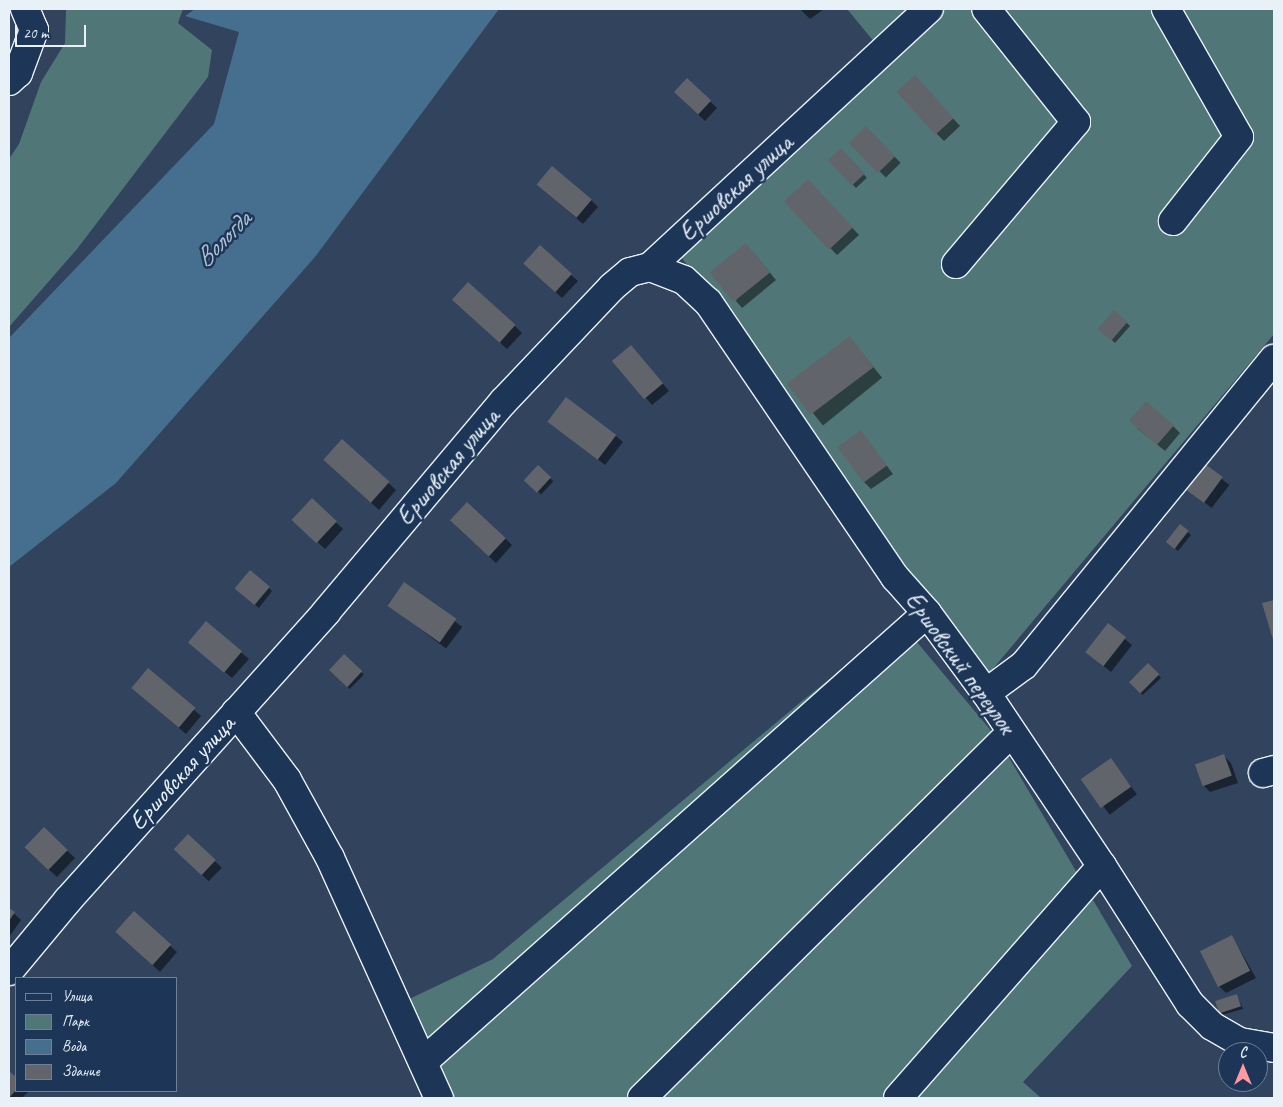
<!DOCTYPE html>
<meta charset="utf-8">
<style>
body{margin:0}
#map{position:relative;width:1283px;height:1107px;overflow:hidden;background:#31435d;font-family:Caveat,sans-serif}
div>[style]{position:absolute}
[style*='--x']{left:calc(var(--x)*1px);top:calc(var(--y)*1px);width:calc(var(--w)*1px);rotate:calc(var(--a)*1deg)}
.green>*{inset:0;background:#517678}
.water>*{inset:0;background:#466e8e}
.shadow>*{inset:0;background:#0007;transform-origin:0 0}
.building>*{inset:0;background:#61656b;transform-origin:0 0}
.roads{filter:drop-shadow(1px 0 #e8f1f8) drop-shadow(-1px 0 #e8f1f8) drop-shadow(0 1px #e8f1f8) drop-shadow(0 -1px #e8f1f8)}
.minor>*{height:28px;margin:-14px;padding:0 14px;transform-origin:14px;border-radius:14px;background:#1d3557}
span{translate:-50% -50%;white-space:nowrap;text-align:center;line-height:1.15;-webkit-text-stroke:5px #1d3557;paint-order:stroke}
.street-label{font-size:25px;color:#e8f1f8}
.water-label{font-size:26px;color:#afc3d3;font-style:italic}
.frame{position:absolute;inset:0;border:10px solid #e8f1f8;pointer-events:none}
.legend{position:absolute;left:15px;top:977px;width:162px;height:115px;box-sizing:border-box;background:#1d3557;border:1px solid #6e8097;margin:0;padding:6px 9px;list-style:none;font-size:15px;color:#e8f1f8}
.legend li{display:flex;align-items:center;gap:10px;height:25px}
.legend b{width:25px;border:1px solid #6e8097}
.north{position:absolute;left:1218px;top:1042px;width:50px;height:50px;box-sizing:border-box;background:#1d3557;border:1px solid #6e8097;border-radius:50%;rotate:0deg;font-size:14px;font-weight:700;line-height:20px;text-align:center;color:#e8f1f8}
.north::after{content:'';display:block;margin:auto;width:18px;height:22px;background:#ff9aa2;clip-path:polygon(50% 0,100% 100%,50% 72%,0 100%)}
.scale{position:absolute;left:15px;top:25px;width:71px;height:22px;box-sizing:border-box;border:2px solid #e8f1f8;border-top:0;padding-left:6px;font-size:15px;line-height:18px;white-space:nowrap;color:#e8f1f8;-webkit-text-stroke:4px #1d3557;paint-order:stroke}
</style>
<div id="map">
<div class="green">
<i style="clip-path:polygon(66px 9px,183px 9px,178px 23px,212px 50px,208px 77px,77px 249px,9px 327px,9px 159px,19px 144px,41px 82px,65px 43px)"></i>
<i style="clip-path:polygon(847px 9px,1274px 9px,1274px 334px,986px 677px,871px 528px,680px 255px,885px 55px)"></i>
<i style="clip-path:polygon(901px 623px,998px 739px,1132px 966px,1023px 1082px,1041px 1098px,450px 1098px,403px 1002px,493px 959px,802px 701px)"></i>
</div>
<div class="water">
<i style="clip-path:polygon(195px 9px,499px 9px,315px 257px,116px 483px,9px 567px,9px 338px,214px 124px,239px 32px,185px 16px)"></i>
</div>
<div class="shadow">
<i style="clip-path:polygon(800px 9px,824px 9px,810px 19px)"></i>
<i style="clip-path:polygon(687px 79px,717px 108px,705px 121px,682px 99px)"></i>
<i style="clip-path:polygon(922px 84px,960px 126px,944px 141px,937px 134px)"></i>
<i style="left:866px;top:128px;width:49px;height:21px;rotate:45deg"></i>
<i style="left:841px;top:150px;width:38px;height:15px;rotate:47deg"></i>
<i style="clip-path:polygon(815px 188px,859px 235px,837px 255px,786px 202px)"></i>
<i style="clip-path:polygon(545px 191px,591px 200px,598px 207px,583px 224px)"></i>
<i style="clip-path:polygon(753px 252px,776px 280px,742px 308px,736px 301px)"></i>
<i style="clip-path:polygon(532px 270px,571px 275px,578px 281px,562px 298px)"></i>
<i style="clip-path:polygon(461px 307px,515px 326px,522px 333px,507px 349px)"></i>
<i style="clip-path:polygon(1127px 323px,1130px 326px,1115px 343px,1099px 328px)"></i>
<i style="left:850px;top:338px;width:51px;height:76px;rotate:51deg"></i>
<i style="clip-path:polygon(638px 354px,669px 391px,652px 405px,614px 361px)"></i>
<i style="clip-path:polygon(550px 422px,616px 436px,623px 442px,605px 465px)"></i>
<i style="clip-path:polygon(1173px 426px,1180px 433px,1165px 451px,1137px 428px)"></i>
<i style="clip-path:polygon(861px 432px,893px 474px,871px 489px,864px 482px)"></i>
<i style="clip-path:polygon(342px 440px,396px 490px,379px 510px,332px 467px)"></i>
<i style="left:1205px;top:466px;width:31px;height:29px;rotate:38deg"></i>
<i style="left:538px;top:467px;width:21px;height:18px;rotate:43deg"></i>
<i style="clip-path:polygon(312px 500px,343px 529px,325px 549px,301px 527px)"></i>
<i style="clip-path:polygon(458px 528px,505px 538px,512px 545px,496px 563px)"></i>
<i style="clip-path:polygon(1188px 532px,1191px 535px,1178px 551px,1170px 544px)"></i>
<i style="left:404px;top:583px;width:73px;height:27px;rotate:37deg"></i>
<i style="clip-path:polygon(269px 588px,272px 591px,259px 608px,240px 592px)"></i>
<i style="clip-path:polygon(206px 623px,249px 659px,232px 678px,197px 649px)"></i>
<i style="clip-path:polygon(1108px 625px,1132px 645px,1111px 672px,1094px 658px)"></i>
<i style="left:344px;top:655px;width:28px;height:20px;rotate:45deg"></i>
<i style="left:1148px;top:664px;width:19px;height:25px;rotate:47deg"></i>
<i style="clip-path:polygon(148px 670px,201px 716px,186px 734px,140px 695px)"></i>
<i style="clip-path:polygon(1224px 756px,1231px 763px,1238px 783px,1210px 792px,1203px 785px)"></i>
<i style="left:1111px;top:760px;width:43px;height:34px;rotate:53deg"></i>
<i style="clip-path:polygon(44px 829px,75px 858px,57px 877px,33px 855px)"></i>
<i style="left:188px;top:835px;width:47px;height:19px;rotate:44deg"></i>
<i style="clip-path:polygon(9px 909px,21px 920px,9px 937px)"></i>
<i style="clip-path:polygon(134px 913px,177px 952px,160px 972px,124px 939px)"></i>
<i style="clip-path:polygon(1232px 936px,1256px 978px,1226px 993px,1219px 986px)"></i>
<i style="clip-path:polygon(1237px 995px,1243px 1009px,1222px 1015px,1216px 1001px)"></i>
<i style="clip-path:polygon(9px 1072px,16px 1079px,16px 1091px,29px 1091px,22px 1098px,9px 1098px)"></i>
</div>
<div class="building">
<i style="left:915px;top:75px;width:58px;height:25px;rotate:48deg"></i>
<i style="left:687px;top:78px;width:33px;height:19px;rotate:43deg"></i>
<i style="left:866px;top:126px;width:42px;height:24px;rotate:46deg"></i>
<i style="left:841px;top:148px;width:35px;height:18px;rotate:47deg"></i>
<i style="left:552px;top:166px;width:52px;height:24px;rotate:40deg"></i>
<i style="left:808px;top:179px;width:66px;height:33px;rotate:47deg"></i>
<i style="left:746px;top:243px;width:38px;height:47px;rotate:51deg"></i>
<i style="left:540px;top:245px;width:43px;height:25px;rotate:42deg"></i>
<i style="left:468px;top:282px;width:64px;height:24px;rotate:42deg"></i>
<i style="left:1114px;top:310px;width:18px;height:25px;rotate:41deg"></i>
<i style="left:850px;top:336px;width:39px;height:79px;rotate:53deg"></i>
<i style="left:631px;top:345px;width:50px;height:25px;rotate:50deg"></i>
<i style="left:566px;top:397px;width:63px;height:31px;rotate:37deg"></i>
<i style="left:1146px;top:401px;width:37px;height:26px;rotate:41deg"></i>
<i style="left:861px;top:430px;width:44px;height:29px;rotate:54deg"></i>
<i style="left:342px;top:439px;width:64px;height:28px;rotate:42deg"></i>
<i style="left:1205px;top:464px;width:22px;height:32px;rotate:36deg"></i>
<i style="left:538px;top:465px;width:18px;height:21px;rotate:43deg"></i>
<i style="left:312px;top:498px;width:34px;height:30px;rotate:43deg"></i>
<i style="left:467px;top:502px;width:53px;height:25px;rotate:43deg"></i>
<i style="left:1180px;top:524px;width:11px;height:23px;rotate:38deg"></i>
<i style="left:250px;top:570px;width:26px;height:24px;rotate:40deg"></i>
<i style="left:404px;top:582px;width:64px;height:29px;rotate:35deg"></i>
<i style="clip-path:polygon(1274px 600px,1274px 643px,1262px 603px)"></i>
<i style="left:206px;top:621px;width:47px;height:28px;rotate:40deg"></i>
<i style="left:1108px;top:623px;width:23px;height:37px;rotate:38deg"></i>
<i style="left:344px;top:654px;width:25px;height:22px;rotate:43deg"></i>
<i style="left:1148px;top:663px;width:16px;height:27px;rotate:45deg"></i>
<i style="left:148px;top:668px;width:62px;height:26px;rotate:40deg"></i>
<i style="left:1224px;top:754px;width:23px;height:31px;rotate:70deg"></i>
<i style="left:1111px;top:758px;width:35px;height:37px;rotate:55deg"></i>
<i style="left:44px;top:827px;width:33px;height:28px;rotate:44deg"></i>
<i style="left:188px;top:834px;width:38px;height:21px;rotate:43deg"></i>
<i style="clip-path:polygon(9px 908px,15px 912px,9px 921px)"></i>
<i style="left:134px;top:911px;width:50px;height:28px;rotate:42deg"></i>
<i style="left:1232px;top:935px;width:40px;height:36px;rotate:63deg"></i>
<i style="left:1237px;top:994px;width:13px;height:23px;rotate:72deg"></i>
<i style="clip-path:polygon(9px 1071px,16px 1077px,16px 1090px,9px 1098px)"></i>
</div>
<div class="roads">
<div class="minor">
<i style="--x:1166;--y:9;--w:147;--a:60.3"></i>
<i style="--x:1239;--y:137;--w:107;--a:128.2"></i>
<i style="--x:9;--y:81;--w:12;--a:-42"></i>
<i style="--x:18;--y:73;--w:46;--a:-69.6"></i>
<i style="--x:34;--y:30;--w:23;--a:-113"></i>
<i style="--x:956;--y:264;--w:186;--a:-49.8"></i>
<i style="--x:1076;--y:122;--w:144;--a:-128.5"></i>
<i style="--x:650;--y:267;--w:36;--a:21"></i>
<i style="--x:684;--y:280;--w:33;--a:43"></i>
<i style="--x:708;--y:302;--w:333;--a:55.8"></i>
<i style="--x:895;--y:577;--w:48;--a:48.4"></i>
<i style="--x:927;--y:613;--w:99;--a:53.6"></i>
<i style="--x:986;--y:693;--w:208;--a:56.2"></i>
<i style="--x:1102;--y:866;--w:164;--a:57.5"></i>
<i style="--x:1190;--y:1004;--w:31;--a:45"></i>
<i style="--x:1212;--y:1026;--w:32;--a:30"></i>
<i style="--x:1240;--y:1042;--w:35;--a:10"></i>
<i style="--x:986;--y:693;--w:47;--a:-36.4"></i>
<i style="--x:1024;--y:665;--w:395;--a:-50.8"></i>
<i style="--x:236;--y:712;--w:85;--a:53.1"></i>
<i style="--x:287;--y:780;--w:89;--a:61.1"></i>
<i style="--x:330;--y:858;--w:264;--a:65.6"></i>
<i style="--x:1263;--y:773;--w:11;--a:-15"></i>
<i style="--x:9;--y:971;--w:92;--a:-50.3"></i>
<i style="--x:68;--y:900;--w:387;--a:-48.1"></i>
<i style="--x:326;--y:612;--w:275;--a:-49.9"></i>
<i style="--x:503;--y:402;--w:158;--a:-46.5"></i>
<i style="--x:612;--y:287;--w:23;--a:-40"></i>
<i style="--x:630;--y:272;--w:21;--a:-14"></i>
<i style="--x:650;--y:267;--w:380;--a:-42.8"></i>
<i style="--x:423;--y:1062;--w:675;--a:-41.7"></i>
<i style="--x:642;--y:1098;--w:520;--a:-44.69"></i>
<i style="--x:898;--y:1098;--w:309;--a:-48.7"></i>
</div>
</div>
<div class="street-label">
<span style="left:736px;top:188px;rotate:-43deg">Ершовская улица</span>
<span style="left:448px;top:467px;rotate:-50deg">Ершовская улица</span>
<span style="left:960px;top:663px;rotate:54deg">Ершовский переулок</span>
<span style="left:182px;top:773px;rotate:-48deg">Ершовская улица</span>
</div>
<div class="water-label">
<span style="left:223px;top:239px;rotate:-45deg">Вологда</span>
</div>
<div class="frame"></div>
<ul class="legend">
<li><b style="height:6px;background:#1d3557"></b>Улица</li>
<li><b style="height:14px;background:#517678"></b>Парк</li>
<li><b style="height:14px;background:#466e8e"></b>Вода</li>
<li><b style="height:14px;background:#61656b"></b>Здание</li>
</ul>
<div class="north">С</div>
<div class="scale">20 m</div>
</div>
